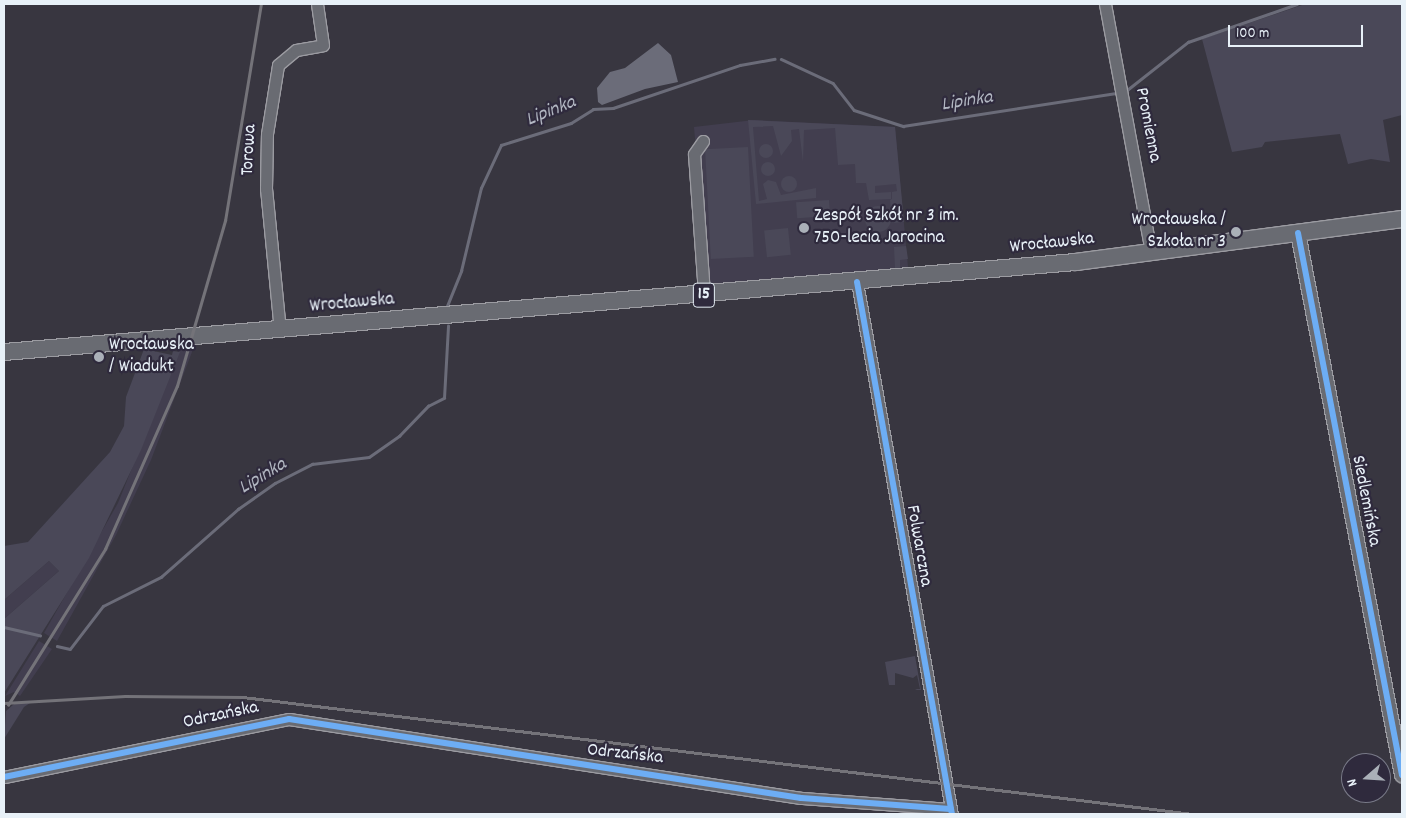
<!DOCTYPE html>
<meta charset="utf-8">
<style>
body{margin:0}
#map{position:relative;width:1406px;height:818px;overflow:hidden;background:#383640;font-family:Dekko,sans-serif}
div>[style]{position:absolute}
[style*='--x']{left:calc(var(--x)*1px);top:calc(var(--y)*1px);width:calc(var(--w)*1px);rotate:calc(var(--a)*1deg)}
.built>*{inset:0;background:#423e4f}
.green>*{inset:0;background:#4a4858;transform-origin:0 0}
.round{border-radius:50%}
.water>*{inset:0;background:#6b6c79}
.stream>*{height:2.5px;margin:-1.25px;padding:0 1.25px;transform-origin:1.25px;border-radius:1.25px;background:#6b6c79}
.roads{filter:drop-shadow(1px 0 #9c9ca2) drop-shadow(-1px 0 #9c9ca2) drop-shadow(0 1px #9c9ca2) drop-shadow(0 -1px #9c9ca2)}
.minor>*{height:11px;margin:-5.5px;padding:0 5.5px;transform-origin:5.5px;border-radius:5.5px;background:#696b72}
.tertiary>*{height:14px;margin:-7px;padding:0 7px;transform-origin:7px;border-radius:7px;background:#696b72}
.primary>*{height:16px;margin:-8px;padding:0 8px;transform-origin:8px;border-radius:8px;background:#696b72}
.rail>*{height:2.5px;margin:-1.25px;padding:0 1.25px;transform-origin:1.25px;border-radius:1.25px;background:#747379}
.cycleway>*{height:6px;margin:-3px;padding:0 3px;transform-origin:3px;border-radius:3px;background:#6dadf4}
.dots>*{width:14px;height:14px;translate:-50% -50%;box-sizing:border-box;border:2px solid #2f2a3d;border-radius:50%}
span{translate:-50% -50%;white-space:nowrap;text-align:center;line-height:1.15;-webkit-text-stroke:4.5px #2f2a3d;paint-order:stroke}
.shield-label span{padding:1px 4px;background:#2f2a3d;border:1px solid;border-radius:4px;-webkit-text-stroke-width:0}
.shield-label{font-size:18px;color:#e8f1f8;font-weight:700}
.street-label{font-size:19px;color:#e8f1f8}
.poi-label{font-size:19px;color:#e8f1f8}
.left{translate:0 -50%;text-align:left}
.right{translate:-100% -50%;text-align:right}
.water-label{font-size:20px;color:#b2b7c2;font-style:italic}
.frame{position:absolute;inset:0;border:5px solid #e8f1f8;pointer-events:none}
.north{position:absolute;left:1341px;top:753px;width:50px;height:50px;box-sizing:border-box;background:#2f2a3d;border:1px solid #797a88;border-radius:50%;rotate:251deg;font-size:14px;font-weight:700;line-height:20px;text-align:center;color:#e8f1f8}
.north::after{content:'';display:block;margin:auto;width:18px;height:22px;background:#aab0b8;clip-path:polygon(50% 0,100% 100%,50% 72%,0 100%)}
.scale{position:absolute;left:1228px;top:25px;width:135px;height:22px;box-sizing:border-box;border:2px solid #e8f1f8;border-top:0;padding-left:6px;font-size:15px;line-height:18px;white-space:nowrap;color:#e8f1f8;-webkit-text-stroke:4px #2f2a3d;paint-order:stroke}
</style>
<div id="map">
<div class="built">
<i style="clip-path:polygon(754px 120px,895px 127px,908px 267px,708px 288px,694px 127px)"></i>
<i style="clip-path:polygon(182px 344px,195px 344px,151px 460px,116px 535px,57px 641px,44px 633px,118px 503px)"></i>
<i style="clip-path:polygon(49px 561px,59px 571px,4px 619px,4px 600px)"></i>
<i style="clip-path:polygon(39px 641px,52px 649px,20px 696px,14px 692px,5px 696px)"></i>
</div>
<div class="green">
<i style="clip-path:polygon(1305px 4px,1402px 4px,1402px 115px,1383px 120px,1390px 162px,1371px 159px,1348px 164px,1340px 134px,1265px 142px,1262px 147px,1232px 152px,1202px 39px)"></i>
<i style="clip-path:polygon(748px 120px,895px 127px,904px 222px,892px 223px,890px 200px,892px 199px,892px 192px,897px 191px,896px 184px,875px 186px,875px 193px,891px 192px,891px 199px,869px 200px,866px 183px,856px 183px,855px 164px,838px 165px,835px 128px,804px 130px,803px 162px,799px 129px,791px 130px,792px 141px,781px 156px,773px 126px,753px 127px,759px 201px,767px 199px,763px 184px,768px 180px,776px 182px,781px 195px,816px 188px,816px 198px,756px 204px)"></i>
<i class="round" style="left:759px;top:144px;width:14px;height:14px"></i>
<i style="left:748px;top:147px;width:110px;height:43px;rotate:87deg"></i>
<i class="round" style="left:761px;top:162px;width:14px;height:14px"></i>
<i class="round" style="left:781px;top:176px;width:16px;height:16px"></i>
<i style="left:829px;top:200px;width:16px;height:33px;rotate:86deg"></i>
<i class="round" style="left:865px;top:206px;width:26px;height:26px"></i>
<i style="left:788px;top:228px;width:27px;height:24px;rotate:84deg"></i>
<i style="clip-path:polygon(906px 246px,908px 259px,900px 260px,900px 268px,895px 268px,894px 247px)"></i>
<i style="clip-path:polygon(144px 349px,172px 355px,173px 351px,180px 352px,141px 450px,89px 558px,4px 693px,4px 619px,59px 571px,49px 561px,4px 600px,4px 546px,28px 542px,110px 452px,124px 426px,126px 397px)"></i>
<i style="clip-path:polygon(915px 656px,921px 690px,917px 690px,915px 689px,920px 689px,917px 675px,913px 678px,895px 673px,895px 685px,889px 685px,885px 662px)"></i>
<i style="clip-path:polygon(30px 703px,24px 707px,4px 739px,6px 711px,14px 704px)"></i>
</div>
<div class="water">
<i style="clip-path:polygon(658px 43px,671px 55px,678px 82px,645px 89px,602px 105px,598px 102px,597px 88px,610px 72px,625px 68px)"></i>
</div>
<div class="stream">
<i style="--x:781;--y:59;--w:57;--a:24.8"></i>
<i style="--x:833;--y:83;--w:34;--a:52"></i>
<i style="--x:854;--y:110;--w:52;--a:18.1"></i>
<i style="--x:903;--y:126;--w:217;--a:-8.8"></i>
<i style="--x:1127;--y:90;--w:78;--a:-38.2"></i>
<i style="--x:1188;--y:42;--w:115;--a:-19.2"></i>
<i style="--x:447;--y:306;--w:38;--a:-68"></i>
<i style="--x:461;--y:271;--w:85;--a:-76.5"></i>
<i style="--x:481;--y:188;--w:47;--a:-65.1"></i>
<i style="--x:501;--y:145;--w:73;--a:-17.4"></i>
<i style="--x:571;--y:123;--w:26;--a:-32"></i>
<i style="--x:593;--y:109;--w:20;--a:-3"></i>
<i style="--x:613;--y:108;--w:134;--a:-18.7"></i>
<i style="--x:740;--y:65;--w:35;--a:-10"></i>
<i style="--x:4;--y:627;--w:37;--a:13"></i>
<i style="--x:57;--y:646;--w:13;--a:13"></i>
<i style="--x:70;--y:649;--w:54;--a:-52.5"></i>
<i style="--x:103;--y:606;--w:65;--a:-26.6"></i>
<i style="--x:161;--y:577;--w:103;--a:-41.4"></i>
<i style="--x:238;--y:509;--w:45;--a:-35.1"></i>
<i style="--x:275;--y:483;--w:42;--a:-27.2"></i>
<i style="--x:312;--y:464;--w:57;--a:-7"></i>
<i style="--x:369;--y:457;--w:37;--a:-35"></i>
<i style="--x:399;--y:436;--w:42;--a:-46"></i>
<i style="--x:428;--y:406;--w:18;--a:-27"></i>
<i style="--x:444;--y:398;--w:72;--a:-86.8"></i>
</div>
<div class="roads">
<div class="minor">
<i style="--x:1105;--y:4;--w:253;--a:79.5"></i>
<i style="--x:703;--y:141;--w:16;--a:125"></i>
<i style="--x:694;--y:154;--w:141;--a:85.9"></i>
<i style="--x:857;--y:282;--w:540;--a:79.88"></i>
<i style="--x:280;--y:331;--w:143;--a:-95.6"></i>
<i style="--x:266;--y:189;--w:55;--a:-89"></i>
<i style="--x:267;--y:134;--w:70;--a:-80.9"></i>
<i style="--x:278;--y:65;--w:23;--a:-40"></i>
<i style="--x:296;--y:50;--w:27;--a:-10"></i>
<i style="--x:323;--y:45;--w:41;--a:-98.3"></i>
<i style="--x:4;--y:777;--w:291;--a:-11.5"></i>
<i style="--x:289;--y:719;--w:518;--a:8.77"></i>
<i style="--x:801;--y:798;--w:150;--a:4.2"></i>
</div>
<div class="tertiary">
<i style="--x:1298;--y:233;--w:552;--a:79.14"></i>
</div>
<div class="primary">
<i style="--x:4;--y:352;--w:1076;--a:-4.8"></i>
<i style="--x:1076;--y:262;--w:329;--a:-7.5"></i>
</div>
</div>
<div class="rail">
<i style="--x:4;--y:703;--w:121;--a:-3.3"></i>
<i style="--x:125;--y:696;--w:118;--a:0.5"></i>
<i style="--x:243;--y:697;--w:957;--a:7.02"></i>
<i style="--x:8;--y:705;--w:184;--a:-58.1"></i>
<i style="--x:105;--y:549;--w:178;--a:-66.2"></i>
<i style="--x:177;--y:386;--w:172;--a:-73.8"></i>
<i style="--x:225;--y:221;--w:220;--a:-80.6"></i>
</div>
<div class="cycleway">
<i style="--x:1298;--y:233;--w:552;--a:79.14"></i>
<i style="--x:857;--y:282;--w:540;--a:79.88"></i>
<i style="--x:4;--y:777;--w:291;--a:-11.5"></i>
<i style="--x:289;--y:719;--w:518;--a:8.77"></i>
<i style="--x:801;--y:798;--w:150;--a:4.2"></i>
</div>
<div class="dots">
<i style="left:804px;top:228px;background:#aab0b8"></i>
<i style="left:1236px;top:232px;background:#aab0b8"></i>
<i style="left:99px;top:357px;background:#aab0b8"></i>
</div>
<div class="shield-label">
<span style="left:704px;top:295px">15</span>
</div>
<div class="street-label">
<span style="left:1147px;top:125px;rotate:79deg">Promienna</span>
<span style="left:250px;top:150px;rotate:-87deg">Torowa</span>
<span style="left:1052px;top:244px;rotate:-6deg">Wrocławska</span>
<span style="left:352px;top:304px;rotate:-5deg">Wrocławska</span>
<span style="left:1365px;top:501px;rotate:79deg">Siedlemińska</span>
<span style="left:918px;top:546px;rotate:80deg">Folwarczna</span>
<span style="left:221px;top:716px;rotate:-12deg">Odrzańska</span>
<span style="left:625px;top:755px;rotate:6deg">Odrzańska</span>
</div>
<div class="poi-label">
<span class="left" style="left:814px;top:228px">Zespół Szkół nr 3 im.<br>750-lecia Jarocina</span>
<span class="right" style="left:1226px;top:232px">Wrocławska /<br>Szkoła nr 3</span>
<span class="left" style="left:109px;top:357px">Wrocławska<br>/ Wiadukt</span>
</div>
<div class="water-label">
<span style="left:967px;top:102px;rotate:-9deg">Lipinka</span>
<span style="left:551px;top:112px;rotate:-22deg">Lipinka</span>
<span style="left:263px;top:477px;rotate:-31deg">Lipinka</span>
</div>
<div class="frame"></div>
<div class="north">N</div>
<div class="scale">100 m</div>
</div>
